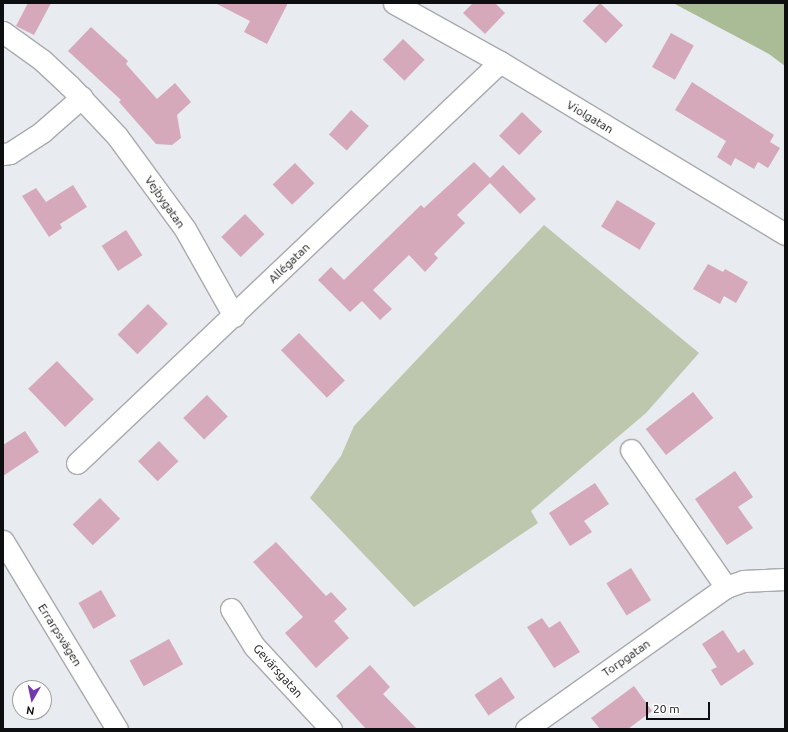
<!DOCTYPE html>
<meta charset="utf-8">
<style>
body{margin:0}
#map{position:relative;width:788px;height:732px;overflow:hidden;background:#e8ebef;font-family:Ubuntu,sans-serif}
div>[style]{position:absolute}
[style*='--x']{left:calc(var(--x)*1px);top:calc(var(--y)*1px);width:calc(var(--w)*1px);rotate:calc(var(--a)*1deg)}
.green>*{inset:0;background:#bcc7ae}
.forest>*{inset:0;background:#aabc95}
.building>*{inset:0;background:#d5a9b9;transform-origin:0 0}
.roads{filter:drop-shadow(1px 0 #a8aaae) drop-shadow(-1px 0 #a8aaae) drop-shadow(0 1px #a8aaae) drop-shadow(0 -1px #a8aaae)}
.street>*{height:21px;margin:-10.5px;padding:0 10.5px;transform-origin:10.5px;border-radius:10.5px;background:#fff}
span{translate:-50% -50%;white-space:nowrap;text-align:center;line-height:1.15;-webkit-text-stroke:3px #fff;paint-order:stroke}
.street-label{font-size:12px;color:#0d0e0f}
.frame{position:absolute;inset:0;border:4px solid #0d0e0f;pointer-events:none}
.north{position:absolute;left:12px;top:680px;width:40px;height:40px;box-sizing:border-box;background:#fff;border:1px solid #9e9f9f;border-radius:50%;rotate:189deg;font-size:11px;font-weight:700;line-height:16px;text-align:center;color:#0d0e0f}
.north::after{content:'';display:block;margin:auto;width:14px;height:18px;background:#7339af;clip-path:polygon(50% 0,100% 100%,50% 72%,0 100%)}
.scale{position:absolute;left:646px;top:702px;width:64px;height:18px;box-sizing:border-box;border:2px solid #0d0e0f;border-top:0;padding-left:5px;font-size:12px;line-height:14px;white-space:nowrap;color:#0d0e0f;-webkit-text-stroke:3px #fff;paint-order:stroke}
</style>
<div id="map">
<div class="green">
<i style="clip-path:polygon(544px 225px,699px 353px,646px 413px,531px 511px,538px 523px,414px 607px,310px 498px,341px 456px,354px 426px)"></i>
</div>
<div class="forest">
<i style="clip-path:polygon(673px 3px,785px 3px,785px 66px,769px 54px)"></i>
</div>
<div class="building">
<i style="clip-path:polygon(28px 3px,51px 3px,34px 35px,16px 26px)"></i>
<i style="clip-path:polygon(215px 3px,288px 3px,267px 44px,244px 32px,250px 21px)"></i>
<i style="clip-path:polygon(473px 3px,495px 3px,505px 13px,485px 34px,463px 13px)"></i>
<i style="left:600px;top:3px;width:32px;height:25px;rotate:44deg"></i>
<i style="clip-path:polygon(91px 27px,128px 61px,126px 64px,157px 99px,175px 83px,191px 102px,177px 115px,181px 138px,172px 145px,156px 144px,119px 102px,121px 100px,68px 51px)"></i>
<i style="left:671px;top:33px;width:26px;height:39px;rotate:29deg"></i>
<i style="left:403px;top:39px;width:30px;height:29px;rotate:44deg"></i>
<i style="clip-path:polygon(692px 82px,774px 135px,770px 142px,780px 148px,768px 168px,758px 162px,754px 169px,735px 158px,731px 166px,717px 157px,726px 141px,675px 110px)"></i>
<i style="left:351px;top:110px;width:24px;height:33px;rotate:42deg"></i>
<i style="left:522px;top:112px;width:28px;height:33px;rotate:44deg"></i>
<i style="clip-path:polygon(474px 162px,490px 178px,503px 165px,536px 199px,520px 214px,490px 183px,457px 215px,465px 223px,434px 254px,438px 258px,425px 272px,409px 255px,373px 290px,392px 309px,380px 320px,362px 301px,350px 312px,318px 280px,331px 267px,344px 280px,421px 205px,424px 208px)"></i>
<i style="left:295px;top:163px;width:28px;height:31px;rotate:46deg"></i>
<i style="clip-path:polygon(73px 185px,87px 207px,60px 224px,62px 228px,49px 237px,22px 196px,36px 188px,46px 202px)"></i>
<i style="left:617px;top:200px;width:45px;height:31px;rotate:31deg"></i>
<i style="left:245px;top:214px;width:28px;height:33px;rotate:46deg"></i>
<i style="left:126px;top:230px;width:30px;height:29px;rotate:57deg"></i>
<i style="clip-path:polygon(708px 264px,723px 272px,725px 269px,748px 282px,736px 303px,724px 296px,720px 304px,693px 289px)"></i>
<i style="left:148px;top:304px;width:28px;height:43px;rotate:45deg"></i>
<i style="left:299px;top:333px;width:66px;height:25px;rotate:46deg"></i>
<i style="left:57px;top:361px;width:53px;height:40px;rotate:46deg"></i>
<i style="left:693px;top:392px;width:33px;height:60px;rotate:52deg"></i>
<i style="left:207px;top:395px;width:30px;height:33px;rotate:46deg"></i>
<i style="clip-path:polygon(25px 431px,39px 452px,3px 476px,3px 445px)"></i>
<i style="left:159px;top:441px;width:28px;height:29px;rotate:46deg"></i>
<i style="clip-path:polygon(735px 471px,753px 497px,738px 507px,753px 528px,727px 545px,695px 499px)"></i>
<i style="clip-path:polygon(595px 483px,609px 504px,584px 521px,592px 532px,570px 546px,549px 513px)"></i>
<i style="left:100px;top:498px;width:29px;height:38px;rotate:46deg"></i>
<i style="clip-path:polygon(276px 542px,326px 596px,331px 592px,347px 609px,334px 621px,349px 638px,316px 668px,285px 633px,303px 617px,253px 562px)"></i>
<i style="left:631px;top:568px;width:38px;height:29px;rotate:58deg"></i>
<i style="left:101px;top:590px;width:30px;height:26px;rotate:60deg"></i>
<i style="clip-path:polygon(542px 618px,549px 628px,560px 621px,580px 652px,554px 668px,527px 627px)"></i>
<i style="clip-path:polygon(723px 630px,738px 653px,744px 649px,754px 664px,721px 686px,711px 670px,717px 667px,702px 644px)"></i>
<i style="left:169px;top:639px;width:29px;height:45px;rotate:61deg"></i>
<i style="clip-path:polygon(370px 665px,390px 687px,383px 694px,417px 729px,366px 729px,336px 696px)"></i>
<i style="left:501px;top:677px;width:25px;height:32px;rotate:56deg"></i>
<i style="clip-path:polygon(634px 686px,652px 711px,628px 729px,600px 729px,591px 718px)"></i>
</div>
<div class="roads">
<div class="street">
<i style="--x:394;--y:3;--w:121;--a:29.1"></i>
<i style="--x:500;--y:62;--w:333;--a:31.1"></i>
<i style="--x:3;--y:32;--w:48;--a:35.7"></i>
<i style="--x:42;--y:60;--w:37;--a:43"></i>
<i style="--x:69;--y:85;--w:70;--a:46.7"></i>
<i style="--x:117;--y:136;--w:115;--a:53.8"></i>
<i style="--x:185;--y:229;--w:100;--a:60.6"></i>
<i style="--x:3;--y:154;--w:7;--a:-8"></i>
<i style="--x:10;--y:153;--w:38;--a:-33"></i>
<i style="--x:42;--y:132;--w:53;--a:-41.2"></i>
<i style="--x:631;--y:450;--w:167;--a:55.3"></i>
<i style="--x:77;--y:463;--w:583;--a:-43.47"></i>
<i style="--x:3;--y:541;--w:220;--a:58.8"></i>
<i style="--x:231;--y:609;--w:44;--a:58.1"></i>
<i style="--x:254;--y:646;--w:113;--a:47.1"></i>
<i style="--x:526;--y:729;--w:245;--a:-35.4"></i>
<i style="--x:726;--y:587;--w:18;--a:-19"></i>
<i style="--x:743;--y:581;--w:42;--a:-2.7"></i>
</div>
</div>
<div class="street-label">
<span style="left:590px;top:117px;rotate:31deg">Violgatan</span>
<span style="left:165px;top:202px;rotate:55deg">Vejbygatan</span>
<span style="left:289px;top:263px;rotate:-44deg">Allégatan</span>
<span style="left:60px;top:635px;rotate:58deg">Errarpsvägen</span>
<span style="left:626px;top:658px;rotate:-35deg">Torpgatan</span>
<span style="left:278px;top:671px;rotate:48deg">Gevärsgatan</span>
</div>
<div class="frame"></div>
<div class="north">N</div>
<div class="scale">20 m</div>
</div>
